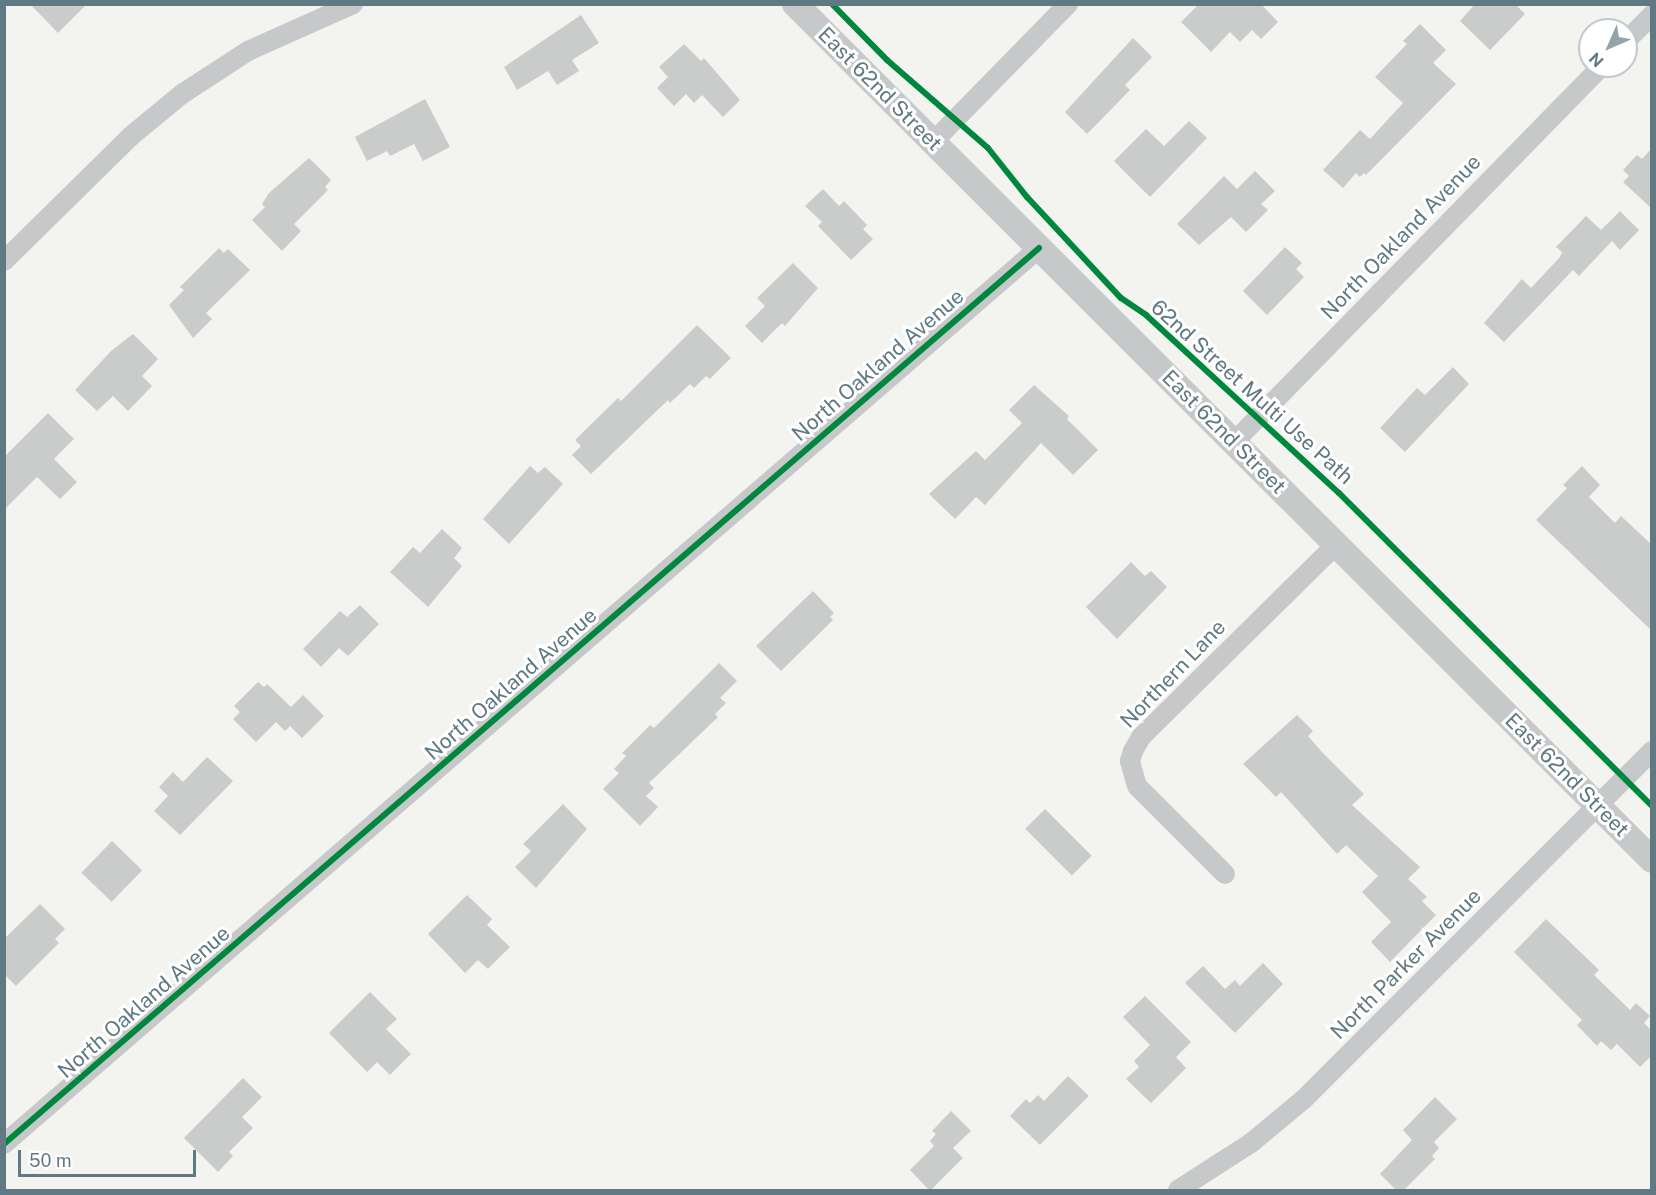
<!DOCTYPE html>
<style>
body{margin:0}
#map{position:relative;width:1656px;height:1195px;overflow:hidden;background:#f3f3f0;font-family:"Public Sans",sans-serif}
div>[style]{position:absolute}
[style*='--x']{left:calc(var(--x)*1px);top:calc(var(--y)*1px);width:calc(var(--w)*1px);rotate:calc(var(--a)*1deg)}
.building>*{inset:0;background:#cacccc;transform-origin:0 0}
.minor>*{height:20px;margin:-10px;padding:0 10px;transform-origin:10px;border-radius:10px;background:#c7c8c9}
.tertiary>*{height:26px;margin:-13px;padding:0 13px;transform-origin:13px;border-radius:13px;background:#c7c8c9}
.cycleway>*{height:6px;margin:-3px;padding:0 3px;transform-origin:3px;border-radius:3px;background:#00873e}
span{translate:-50% -50%;white-space:nowrap;text-align:center;line-height:1.15;-webkit-text-stroke:6px #fff;paint-order:stroke}
.street-label{font-size:21px;color:#617982}
.frame{position:absolute;inset:0;border:6px solid #617982;pointer-events:none}
.north{position:absolute;left:1578px;top:18px;width:60px;height:60px;box-sizing:border-box;background:#fff;border:2px solid #c0c9cd;border-radius:50%;rotate:225deg;font-size:16px;font-weight:700;line-height:24px;text-align:center;color:#617982}
.north::after{content:'';display:block;margin:auto;width:21px;height:27px;background:#94a4a8;clip-path:polygon(50% 0,100% 100%,50% 72%,0 100%)}
.scale{position:absolute;left:18px;top:1150px;width:178px;height:27px;box-sizing:border-box;border:3px solid #617982;border-top:0;padding-left:8px;font-size:18px;line-height:21px;white-space:nowrap;color:#617982;-webkit-text-stroke:4px #fff;paint-order:stroke}
</style>
<div id="map">
<div class="building">
<i style="clip-path:polygon(30px 4px,87px 4px,58px 33px)"></i>
<i style="clip-path:polygon(1199px 4px,1261px 4px,1278px 22px,1261px 39px,1252px 30px,1240px 42px,1230px 32px,1211px 52px,1181px 22px)"></i>
<i style="clip-path:polygon(1475px 4px,1515px 4px,1525px 14px,1490px 50px,1460px 21px)"></i>
<i style="clip-path:polygon(581px 15px,599px 43px,572px 60px,579px 71px,557px 85px,548px 71px,517px 90px,504px 67px)"></i>
<i style="clip-path:polygon(1420px 24px,1446px 50px,1433px 63px,1456px 84px,1366px 175px,1364px 173px,1360px 177px,1356px 173px,1343px 188px,1323px 170px,1360px 130px,1370px 139px,1403px 103px,1375px 77px,1407px 44px,1403px 41px)"></i>
<i style="clip-path:polygon(1133px 38px,1152px 57px,1125px 85px,1130px 90px,1087px 134px,1065px 112px)"></i>
<i style="clip-path:polygon(684px 44px,701px 61px,704px 58px,740px 100px,723px 117px,702px 95px,694px 103px,686px 94px,674px 106px,657px 88px,668px 77px,659px 67px)"></i>
<i style="clip-path:polygon(425px 99px,450px 147px,423px 161px,414px 144px,390px 156px,387px 151px,367px 161px,355px 137px)"></i>
<i style="clip-path:polygon(1189px 121px,1207px 138px,1150px 197px,1114px 161px,1146px 129px,1164px 146px)"></i>
<i style="clip-path:polygon(1652px 148px,1652px 209px,1623px 182px,1629px 176px,1623px 170px,1637px 155px,1642px 159px)"></i>
<i style="clip-path:polygon(309px 158px,331px 180px,325px 187px,328px 190px,294px 224px,301px 231px,282px 251px,252px 220px,265px 207px,262px 204px,269px 193px)"></i>
<i style="clip-path:polygon(1255px 171px,1275px 191px,1261px 204px,1268px 210px,1246px 232px,1231px 217px,1199px 245px,1177px 224px,1224px 176px,1237px 189px)"></i>
<i style="clip-path:polygon(823px 189px,839px 206px,844px 201px,867px 225px,863px 229px,873px 239px,851px 260px,818px 226px,822px 222px,805px 206px)"></i>
<i style="clip-path:polygon(1620px 211px,1639px 230px,1620px 250px,1612px 241px,1579px 276px,1573px 270px,1504px 342px,1484px 323px,1522px 279px,1531px 288px,1560px 257px,1562px 252px,1556px 247px,1586px 216px,1601px 230px)"></i>
<i style="clip-path:polygon(1285px 247px,1302px 263px,1296px 269px,1304px 277px,1267px 315px,1243px 291px)"></i>
<i style="clip-path:polygon(219px 248px,224px 253px,228px 249px,250px 270px,206px 313px,212px 319px,193px 338px,169px 305px,184px 290px,180px 287px)"></i>
<i style="clip-path:polygon(793px 263px,818px 288px,785px 326px,782px 323px,762px 343px,745px 326px,765px 306px,757px 298px)"></i>
<i style="clip-path:polygon(697px 325px,731px 358px,710px 379px,706px 376px,694px 388px,690px 384px,670px 403px,668px 400px,591px 474px,572px 455px,581px 446px,575px 440px,618px 398px,621px 401px)"></i>
<i style="clip-path:polygon(133px 334px,158px 359px,142px 376px,152px 386px,128px 411px,113px 396px,97px 411px,75px 390px,111px 351px)"></i>
<i style="clip-path:polygon(1453px 367px,1469px 384px,1405px 452px,1380px 428px,1417px 388px,1425px 395px)"></i>
<i style="clip-path:polygon(1034px 385px,1069px 416px,1067px 419px,1098px 450px,1073px 475px,1041px 443px,985px 505px,976px 497px,955px 519px,929px 494px,976px 451px,985px 460px,1022px 423px,1009px 410px)"></i>
<i style="clip-path:polygon(48px 413px,74px 439px,54px 459px,77px 482px,60px 499px,37px 477px,4px 510px,4px 457px)"></i>
<i style="clip-path:polygon(530px 466px,538px 473px,545px 467px,563px 484px,509px 544px,483px 519px)"></i>
<i style="clip-path:polygon(1582px 466px,1600px 485px,1589px 497px,1615px 523px,1621px 516px,1652px 545px,1652px 631px,1536px 520px,1567px 488px,1563px 485px)"></i>
<i style="clip-path:polygon(442px 529px,462px 548px,454px 558px,462px 566px,428px 607px,390px 572px,413px 547px,420px 553px)"></i>
<i style="clip-path:polygon(1131px 562px,1145px 576px,1151px 571px,1167px 587px,1117px 639px,1086px 607px)"></i>
<i style="clip-path:polygon(813px 591px,834px 613px,830px 617px,833px 620px,781px 671px,756px 646px)"></i>
<i style="clip-path:polygon(360px 605px,379px 624px,348px 656px,339px 648px,321px 667px,303px 649px,340px 611px,347px 617px)"></i>
<i style="clip-path:polygon(719px 663px,737px 681px,720px 698px,726px 703px,715px 714px,718px 717px,649px 783px,654px 788px,646px 796px,658px 807px,640px 826px,603px 789px,619px 773px,614px 769px,626px 756px,622px 753px,650px 725px,654px 728px)"></i>
<i style="clip-path:polygon(258px 682px,264px 687px,267px 684px,291px 707px,303px 695px,324px 716px,302px 738px,290px 726px,285px 731px,276px 722px,256px 742px,233px 719px,240px 712px,234px 706px)"></i>
<i style="clip-path:polygon(1297px 715px,1313px 731px,1308px 736px,1321px 751px,1364px 794px,1352px 805px,1420px 867px,1408px 879px,1427px 897px,1422px 901px,1436px 915px,1390px 962px,1371px 942px,1391px 922px,1362px 892px,1378px 876px,1346px 845px,1337px 854px,1281px 792px,1276px 797px,1243px 764px)"></i>
<i style="clip-path:polygon(207px 757px,233px 781px,180px 835px,154px 811px,168px 796px,159px 787px,173px 772px,183px 782px)"></i>
<i style="clip-path:polygon(563px 804px,587px 829px,536px 888px,515px 867px,531px 851px,523px 844px)"></i>
<i style="left:1045px;top:809px;width:66px;height:28px;rotate:45deg"></i>
<i style="left:112px;top:841px;width:42px;height:44px;rotate:44deg"></i>
<i style="clip-path:polygon(467px 895px,492px 919px,487px 925px,510px 947px,488px 969px,478px 960px,465px 973px,428px 934px)"></i>
<i style="clip-path:polygon(40px 904px,65px 929px,55px 939px,59px 943px,16px 986px,4px 974px,4px 939px)"></i>
<i style="clip-path:polygon(1546px 919px,1599px 970px,1594px 975px,1630px 1010px,1636px 1003px,1650px 1016px,1644px 1023px,1652px 1031px,1652px 1055px,1640px 1067px,1617px 1044px,1611px 1050px,1601px 1041px,1597px 1046px,1577px 1025px,1582px 1020px,1514px 952px)"></i>
<i style="clip-path:polygon(1263px 963px,1283px 984px,1235px 1033px,1185px 983px,1203px 966px,1225px 989px,1235px 980px,1240px 986px)"></i>
<i style="clip-path:polygon(370px 992px,397px 1019px,386px 1029px,411px 1054px,390px 1075px,377px 1062px,367px 1072px,329px 1033px)"></i>
<i style="clip-path:polygon(1145px 996px,1191px 1042px,1176px 1057px,1186px 1068px,1151px 1103px,1126px 1079px,1139px 1067px,1134px 1061px,1150px 1045px,1123px 1017px)"></i>
<i style="clip-path:polygon(1068px 1076px,1089px 1096px,1040px 1145px,1010px 1116px,1026px 1099px,1030px 1103px,1038px 1095px,1044px 1101px)"></i>
<i style="clip-path:polygon(243px 1078px,262px 1097px,242px 1117px,253px 1128px,229px 1152px,233px 1156px,218px 1172px,184px 1138px)"></i>
<i style="clip-path:polygon(1435px 1097px,1457px 1119px,1434px 1142px,1439px 1148px,1432px 1156px,1435px 1159px,1403px 1191px,1397px 1191px,1380px 1174px,1412px 1140px,1403px 1130px)"></i>
<i style="clip-path:polygon(951px 1111px,971px 1131px,953px 1148px,963px 1158px,930px 1191px,910px 1170px,934px 1146px,930px 1141px,936px 1134px,932px 1131px)"></i>
</div>
<div class="minor">
<i style="--x:1626;--y:41;--w:37;--a:-45"></i>
<i style="--x:933;--y:142;--w:193;--a:-45.6"></i>
<i style="--x:4;--y:261;--w:178;--a:-44.5"></i>
<i style="--x:131;--y:136;--w:66;--a:-39.5"></i>
<i style="--x:182;--y:94;--w:79;--a:-33.1"></i>
<i style="--x:248;--y:51;--w:115;--a:-24.1"></i>
<i style="--x:1234;--y:442;--w:526;--a:-45.62"></i>
<i style="--x:1225;--y:874;--w:124;--a:-135"></i>
<i style="--x:1137;--y:786;--w:26;--a:-106"></i>
<i style="--x:1130;--y:761;--w:10;--a:-73"></i>
<i style="--x:1133;--y:751;--w:16;--a:-60"></i>
<i style="--x:1141;--y:737;--w:275;--a:-44.6"></i>
<i style="--x:4;--y:1144;--w:1369;--a:-40.88"></i>
<i style="--x:1178;--y:1190;--w:87;--a:-32.8"></i>
<i style="--x:1251;--y:1143;--w:69;--a:-39.7"></i>
<i style="--x:1304;--y:1099;--w:492;--a:-45"></i>
</div>
<div class="tertiary">
<i style="--x:795;--y:4;--w:1211;--a:44.97"></i>
</div>
<div class="cycleway">
<i style="--x:832;--y:4;--w:78;--a:45.5"></i>
<i style="--x:887;--y:60;--w:134;--a:41.1"></i>
<i style="--x:988;--y:148;--w:63;--a:51.5"></i>
<i style="--x:1027;--y:197;--w:138;--a:47.1"></i>
<i style="--x:1121;--y:298;--w:30;--a:34"></i>
<i style="--x:1146;--y:315;--w:263;--a:42.7"></i>
<i style="--x:1339;--y:493;--w:443;--a:45"></i>
<i style="--x:4;--y:1144;--w:1369;--a:-40.88"></i>
</div>
<div class="street-label">
<span style="left:880px;top:89px;rotate:45deg">East 62nd Street</span>
<span style="left:1401px;top:237px;rotate:-46deg">North Oakland Avenue</span>
<span style="left:878px;top:365px;rotate:-41deg">North Oakland Avenue</span>
<span style="left:1252px;top:392px;rotate:42deg">62nd Street Multi Use Path</span>
<span style="left:1224px;top:432px;rotate:45deg">East 62nd Street</span>
<span style="left:1173px;top:674px;rotate:-46deg">Northern Lane</span>
<span style="left:511px;top:684px;rotate:-41deg">North Oakland Avenue</span>
<span style="left:1567px;top:775px;rotate:45deg">East 62nd Street</span>
<span style="left:1406px;top:964px;rotate:-45deg">North Parker Avenue</span>
<span style="left:144px;top:1002px;rotate:-41deg">North Oakland Avenue</span>
</div>
<div class="frame"></div>
<div class="north">N</div>
<div class="scale">50 m</div>
</div>
